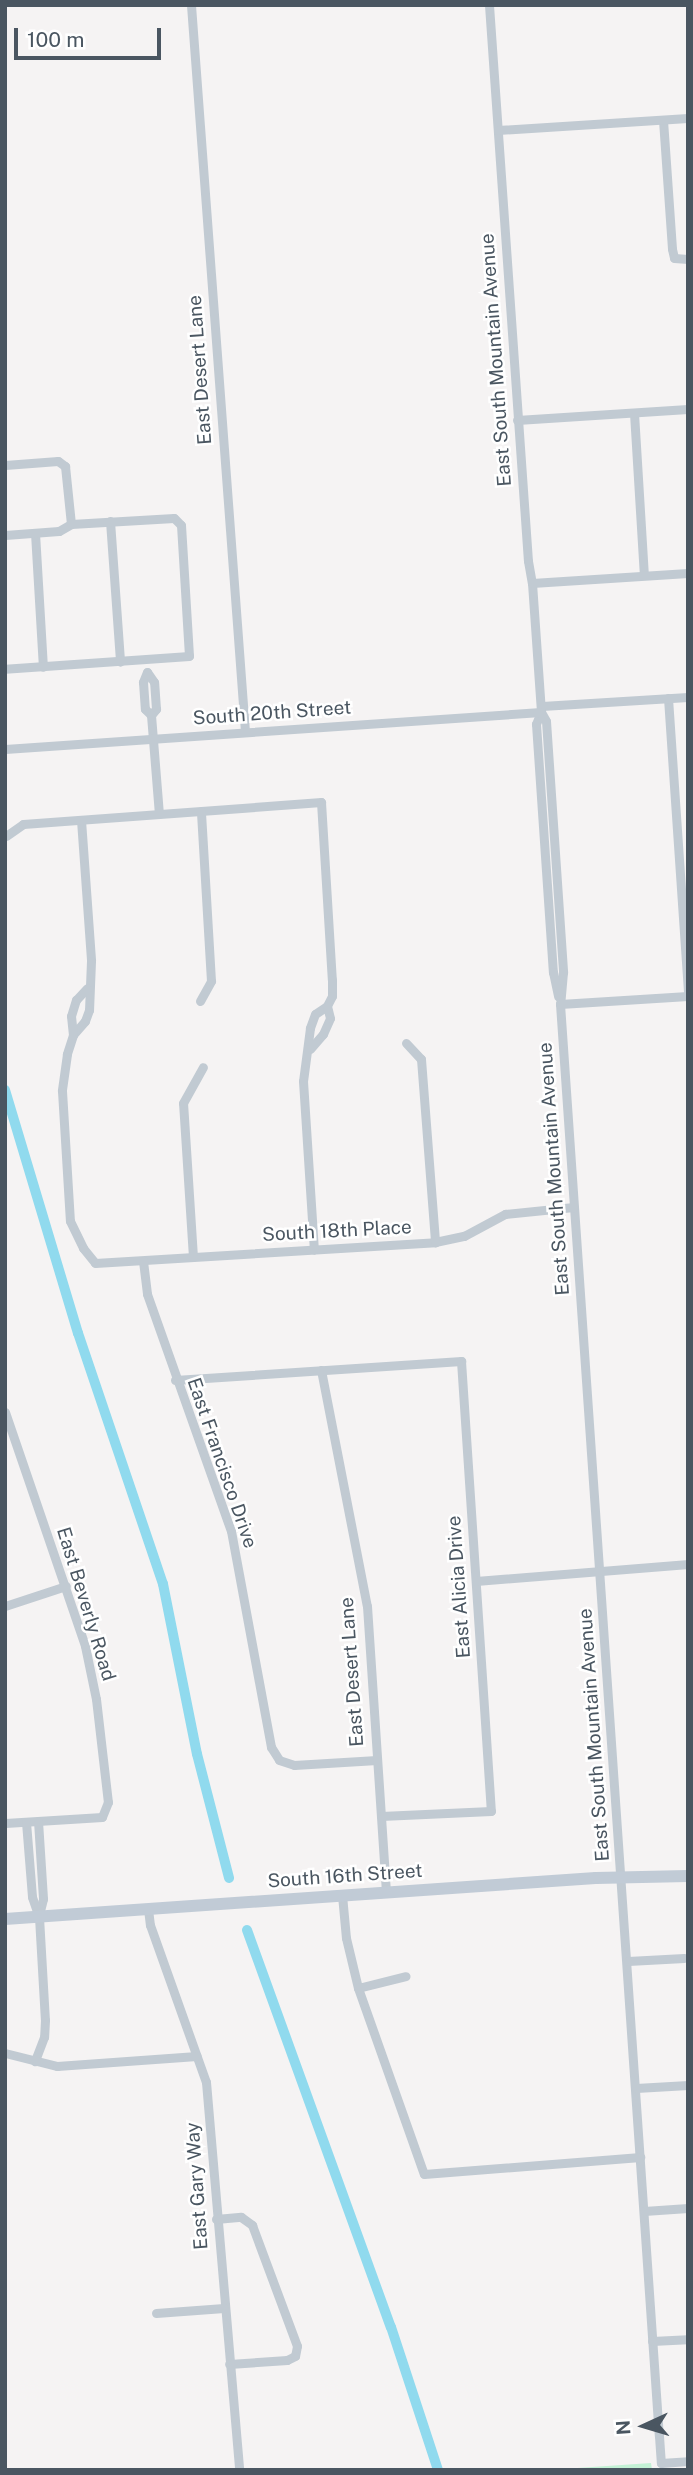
<!DOCTYPE html>
<style>
body{margin:0}
#map{position:relative;width:693px;height:2475px;overflow:hidden;background:#f5f3f3;font-family:"Public Sans",sans-serif}
div>[style]{position:absolute}
[style*='--x']{left:calc(var(--x)*1px);top:calc(var(--y)*1px);width:calc(var(--w)*1px);rotate:calc(var(--a)*1deg)}
.green>*{inset:0;background:#c3f1d5}
.canal>*{height:10px;margin:-5px;padding:0 5px;transform-origin:5px;border-radius:5px;background:#90daee}
.minor>*{height:9px;margin:-4.5px;padding:0 4.5px;transform-origin:4.5px;border-radius:4.5px;background:#c1cad2}
.secondary>*{height:12px;margin:-6px;padding:0 6px;transform-origin:6px;border-radius:6px;background:#c1cbd6}
span{translate:-50% -50%;white-space:nowrap;text-align:center;line-height:1.15;-webkit-text-stroke:5px #fff;paint-order:stroke}
.street-label{font-size:19px;color:#4a5661}
.frame{position:absolute;inset:0;border:7px solid #4a5661;pointer-events:none}
.north{position:absolute;left:609px;top:2391px;width:70px;height:70px;-webkit-text-stroke:5px #fff;paint-order:stroke;rotate:266deg;font-size:19px;font-weight:700;line-height:28px;text-align:center;color:#4a5661}
.north::after{content:'';display:block;margin:auto;width:24px;height:32px;background:#4a5661;clip-path:polygon(50% 0,100% 100%,50% 72%,0 100%)}
.scale{position:absolute;left:14px;top:28px;width:147px;height:32px;box-sizing:border-box;border:4px solid #4a5661;border-top:0;padding-left:9px;font-size:21px;line-height:24px;white-space:nowrap;color:#4a5661;-webkit-text-stroke:5px #fff;paint-order:stroke}
</style>
<div id="map">
<div class="green">
<i style="clip-path:polygon(651px 2463px,652px 2470px,548px 2470px)"></i>
</div>
<div class="canal">
<i style="--x:5;--y:1090;--w:254;--a:73.3"></i>
<i style="--x:78;--y:1333;--w:265;--a:71.3"></i>
<i style="--x:163;--y:1584;--w:173;--a:78.7"></i>
<i style="--x:197;--y:1754;--w:128;--a:75.5"></i>
<i style="--x:247;--y:1930;--w:422;--a:70.1"></i>
<i style="--x:391;--y:2327;--w:151;--a:71.8"></i>
</div>
<div class="minor">
<i style="--x:191;--y:5;--w:729;--a:85.75"></i>
<i style="--x:489;--y:5;--w:557;--a:85.99"></i>
<i style="--x:528;--y:561;--w:22;--a:80"></i>
<i style="--x:532;--y:583;--w:129;--a:86"></i>
<i style="--x:541;--y:712;--w:10;--a:61"></i>
<i style="--x:546;--y:721;--w:252;--a:86.1"></i>
<i style="--x:563;--y:972;--w:32;--a:95"></i>
<i style="--x:560;--y:1004;--w:1435;--a:86.05"></i>
<i style="--x:659;--y:2436;--w:27;--a:86"></i>
<i style="--x:661;--y:2463;--w:27;--a:-4"></i>
<i style="--x:663;--y:120;--w:129;--a:86"></i>
<i style="--x:672;--y:249;--w:9;--a:77"></i>
<i style="--x:674;--y:258;--w:14;--a:4"></i>
<i style="--x:498;--y:130;--w:190;--a:-3.6"></i>
<i style="--x:634;--y:413;--w:162;--a:86.5"></i>
<i style="--x:517;--y:420;--w:171;--a:-3.7"></i>
<i style="--x:5;--y:465;--w:53;--a:-4.3"></i>
<i style="--x:58;--y:461;--w:9;--a:36"></i>
<i style="--x:65;--y:466;--w:58;--a:84.1"></i>
<i style="--x:110;--y:521;--w:141;--a:85.9"></i>
<i style="--x:35;--y:533;--w:134;--a:86.6"></i>
<i style="--x:5;--y:535;--w:54;--a:-4.2"></i>
<i style="--x:59;--y:531;--w:14;--a:-30"></i>
<i style="--x:71;--y:524;--w:103;--a:-3.3"></i>
<i style="--x:174;--y:518;--w:10;--a:45"></i>
<i style="--x:181;--y:525;--w:131;--a:86.5"></i>
<i style="--x:189;--y:656;--w:184;--a:176"></i>
<i style="--x:532;--y:583;--w:156;--a:-3.7"></i>
<i style="--x:668;--y:698;--w:296;--a:86.1"></i>
<i style="--x:542;--y:706;--w:146;--a:-3.5"></i>
<i style="--x:541;--y:712;--w:13;--a:113"></i>
<i style="--x:536;--y:724;--w:249;--a:86.1"></i>
<i style="--x:553;--y:972;--w:25;--a:78"></i>
<i style="--x:151;--y:715;--w:8;--a:-50"></i>
<i style="--x:156;--y:709;--w:27;--a:-94"></i>
<i style="--x:154;--y:682;--w:12;--a:-125"></i>
<i style="--x:147;--y:672;--w:11;--a:112"></i>
<i style="--x:143;--y:682;--w:27;--a:86"></i>
<i style="--x:145;--y:709;--w:8;--a:45"></i>
<i style="--x:151;--y:715;--w:99;--a:85.4"></i>
<i style="--x:5;--y:749;--w:537;--a:-3.95"></i>
<i style="--x:81;--y:820;--w:141;--a:85.9"></i>
<i style="--x:91;--y:961;--w:49;--a:92.3"></i>
<i style="--x:89;--y:1010;--w:12;--a:110"></i>
<i style="--x:85;--y:1021;--w:18;--a:131"></i>
<i style="--x:73;--y:1035;--w:20;--a:108"></i>
<i style="--x:67;--y:1054;--w:37;--a:98"></i>
<i style="--x:62;--y:1091;--w:130;--a:86.5"></i>
<i style="--x:70;--y:1221;--w:30;--a:64"></i>
<i style="--x:83;--y:1248;--w:19;--a:51"></i>
<i style="--x:95;--y:1263;--w:341;--a:-3.5"></i>
<i style="--x:435;--y:1242;--w:30;--a:-12"></i>
<i style="--x:464;--y:1236;--w:47;--a:-28.2"></i>
<i style="--x:505;--y:1214;--w:69;--a:-5.8"></i>
<i style="--x:6;--y:836;--w:21;--a:-35"></i>
<i style="--x:23;--y:824;--w:299;--a:-4.2"></i>
<i style="--x:321;--y:802;--w:178;--a:86.5"></i>
<i style="--x:332;--y:980;--w:16;--a:90"></i>
<i style="--x:332;--y:996;--w:11;--a:117"></i>
<i style="--x:327;--y:1006;--w:14;--a:146"></i>
<i style="--x:315;--y:1014;--w:15;--a:110"></i>
<i style="--x:310;--y:1028;--w:53;--a:97.5"></i>
<i style="--x:303;--y:1081;--w:169;--a:86.3"></i>
<i style="--x:200;--y:1001;--w:23;--a:-61"></i>
<i style="--x:211;--y:981;--w:170;--a:-93.4"></i>
<i style="--x:560;--y:1004;--w:128;--a:-3.6"></i>
<i style="--x:73;--y:1035;--w:19;--a:-96"></i>
<i style="--x:71;--y:1016;--w:17;--a:-73"></i>
<i style="--x:76;--y:1000;--w:16;--a:-47"></i>
<i style="--x:406;--y:1043;--w:22;--a:47"></i>
<i style="--x:421;--y:1059;--w:184;--a:85.6"></i>
<i style="--x:310;--y:1049;--w:20;--a:-49"></i>
<i style="--x:323;--y:1034;--w:17;--a:-66"></i>
<i style="--x:330;--y:1018;--w:12;--a:-104"></i>
<i style="--x:193;--y:1257;--w:154;--a:-93.7"></i>
<i style="--x:183;--y:1103;--w:41;--a:-60.9"></i>
<i style="--x:143;--y:1261;--w:33;--a:83"></i>
<i style="--x:147;--y:1294;--w:251;--a:70.5"></i>
<i style="--x:231;--y:1531;--w:220;--a:79.5"></i>
<i style="--x:271;--y:1747;--w:15;--a:58"></i>
<i style="--x:279;--y:1760;--w:16;--a:18"></i>
<i style="--x:294;--y:1765;--w:83;--a:-3.4"></i>
<i style="--x:321;--y:1370;--w:240;--a:79"></i>
<i style="--x:367;--y:1606;--w:286;--a:86.2"></i>
<i style="--x:175;--y:1380;--w:287;--a:-3.8"></i>
<i style="--x:461;--y:1361;--w:451;--a:86.2"></i>
<i style="--x:491;--y:1811;--w:110;--a:177.4"></i>
<i style="--x:5;--y:1412;--w:247;--a:71.1"></i>
<i style="--x:85;--y:1646;--w:54;--a:78.3"></i>
<i style="--x:96;--y:1699;--w:104;--a:83.4"></i>
<i style="--x:108;--y:1802;--w:16;--a:112"></i>
<i style="--x:102;--y:1817;--w:97;--a:176.5"></i>
<i style="--x:476;--y:1581;--w:213;--a:-4.6"></i>
<i style="--x:5;--y:1606;--w:64;--a:-18.2"></i>
<i style="--x:38;--y:1821;--w:78;--a:86.3"></i>
<i style="--x:43;--y:1899;--w:16;--a:104"></i>
<i style="--x:26;--y:1822;--w:75;--a:85.4"></i>
<i style="--x:32;--y:1897;--w:21;--a:71"></i>
<i style="--x:39;--y:1917;--w:103;--a:86.7"></i>
<i style="--x:45;--y:2020;--w:17;--a:93"></i>
<i style="--x:44;--y:2037;--w:26;--a:111"></i>
<i style="--x:342;--y:1895;--w:43;--a:84.7"></i>
<i style="--x:346;--y:1938;--w:51;--a:76.5"></i>
<i style="--x:358;--y:1988;--w:197;--a:70.5"></i>
<i style="--x:424;--y:2174;--w:217;--a:-4.5"></i>
<i style="--x:148;--y:1909;--w:16;--a:83"></i>
<i style="--x:150;--y:1925;--w:167;--a:70.4"></i>
<i style="--x:206;--y:2082;--w:389;--a:85.1"></i>
<i style="--x:628;--y:1961;--w:56;--a:-3.1"></i>
<i style="--x:358;--y:1988;--w:49;--a:-14"></i>
<i style="--x:5;--y:2053;--w:54;--a:14"></i>
<i style="--x:57;--y:2066;--w:140;--a:-4.1"></i>
<i style="--x:636;--y:2088;--w:52;--a:-3.3"></i>
<i style="--x:644;--y:2211;--w:44;--a:-3.9"></i>
<i style="--x:216;--y:2219;--w:25;--a:-5"></i>
<i style="--x:241;--y:2217;--w:14;--a:36"></i>
<i style="--x:252;--y:2225;--w:129;--a:69.6"></i>
<i style="--x:297;--y:2346;--w:10;--a:101"></i>
<i style="--x:295;--y:2356;--w:9;--a:153"></i>
<i style="--x:287;--y:2360;--w:58;--a:176.1"></i>
<i style="--x:156;--y:2313;--w:68;--a:-4.2"></i>
<i style="--x:652;--y:2341;--w:35;--a:-3"></i>
</div>
<div class="secondary">
<i style="--x:5;--y:1919;--w:592;--a:-3.97"></i>
<i style="--x:596;--y:1878;--w:92;--a:-1.2"></i>
</div>
<div class="street-label">
<span style="left:496px;top:360px;rotate:-94deg">East South Mountain Avenue</span>
<span style="left:200px;top:370px;rotate:-94deg">East Desert Lane</span>
<span style="left:272px;top:713px;rotate:-4deg">South 20th Street</span>
<span style="left:554px;top:1169px;rotate:-94deg">East South Mountain Avenue</span>
<span style="left:337px;top:1231px;rotate:-3deg">South 18th Place</span>
<span style="left:222px;top:1463px;rotate:71deg">East Francisco Drive</span>
<span style="left:459px;top:1587px;rotate:-94deg">East Alicia Drive</span>
<span style="left:86px;top:1604px;rotate:73deg">East Beverly Road</span>
<span style="left:352px;top:1672px;rotate:-94deg">East Desert Lane</span>
<span style="left:594px;top:1735px;rotate:-94deg">East South Mountain Avenue</span>
<span style="left:345px;top:1876px;rotate:-4deg">South 16th Street</span>
<span style="left:197px;top:2186px;rotate:-94deg">East Gary Way</span>
</div>
<div class="frame"></div>
<div class="north">N</div>
<div class="scale">100 m</div>
</div>
